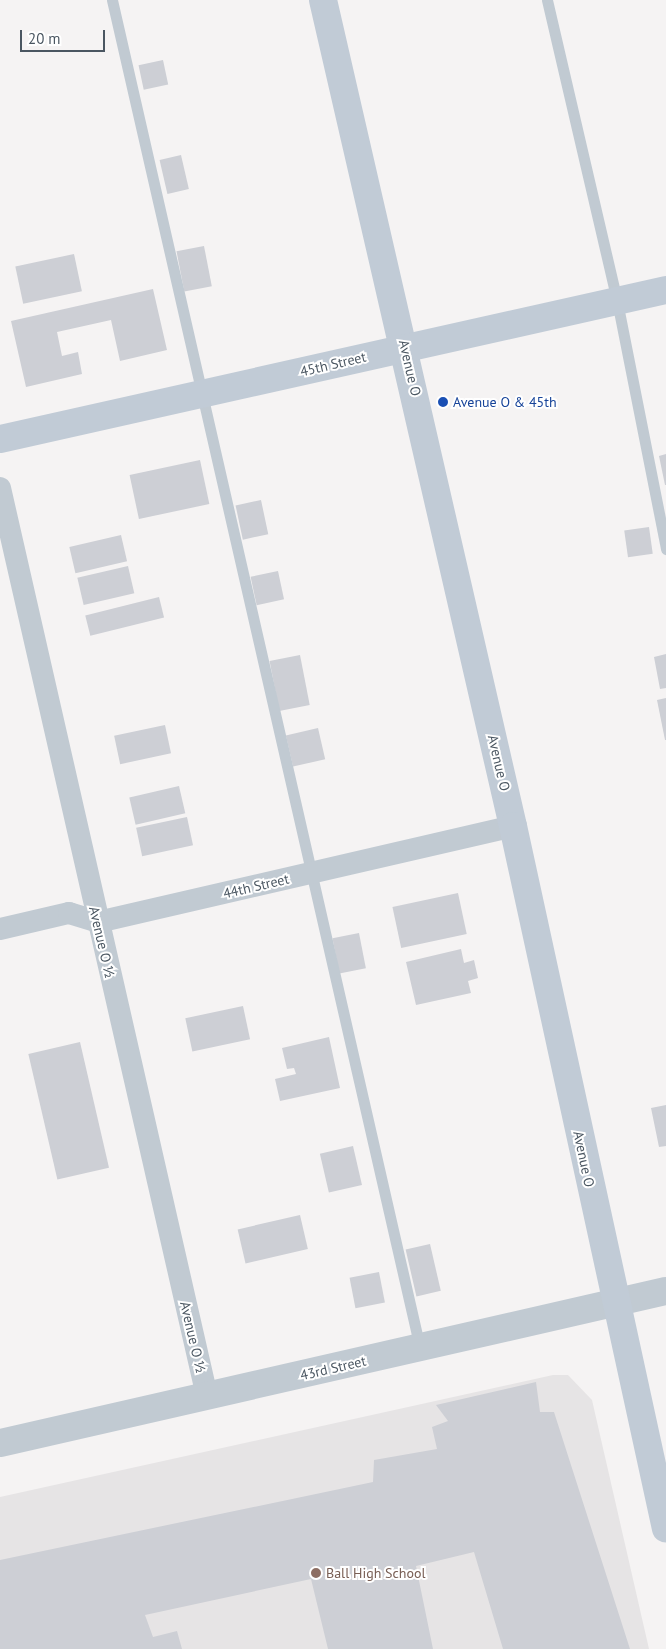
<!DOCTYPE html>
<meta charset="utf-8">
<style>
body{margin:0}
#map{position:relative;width:666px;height:1649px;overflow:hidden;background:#f5f3f3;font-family:"PT Sans",sans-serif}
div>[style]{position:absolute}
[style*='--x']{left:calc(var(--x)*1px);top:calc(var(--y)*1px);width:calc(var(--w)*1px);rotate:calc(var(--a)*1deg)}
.education>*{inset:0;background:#e6e4e5}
.building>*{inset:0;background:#cdcfd5;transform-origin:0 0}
.service>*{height:11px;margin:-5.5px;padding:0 5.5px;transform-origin:5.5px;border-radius:5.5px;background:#c1cad2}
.minor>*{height:22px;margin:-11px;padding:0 11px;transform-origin:11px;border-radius:11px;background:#c1cad2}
.tertiary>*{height:28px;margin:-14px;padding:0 14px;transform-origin:14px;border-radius:14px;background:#c1cad2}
.secondary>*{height:28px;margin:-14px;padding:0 14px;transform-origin:14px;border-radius:14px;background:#c1cbd6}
.dots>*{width:14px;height:14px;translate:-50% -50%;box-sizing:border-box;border:2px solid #fff;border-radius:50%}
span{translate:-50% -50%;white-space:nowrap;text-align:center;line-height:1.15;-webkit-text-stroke:4px #fff;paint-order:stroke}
.street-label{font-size:14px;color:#4a5661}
.transit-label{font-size:14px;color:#164399}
.left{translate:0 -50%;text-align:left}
.education-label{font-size:14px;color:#785e54}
.scale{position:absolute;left:20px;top:30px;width:85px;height:22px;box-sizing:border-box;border:2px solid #4a5661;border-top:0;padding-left:6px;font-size:15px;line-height:18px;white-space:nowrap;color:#4a5661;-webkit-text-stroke:4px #fff;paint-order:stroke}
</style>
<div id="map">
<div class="education">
<i style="clip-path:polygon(553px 1375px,568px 1375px,592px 1400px,649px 1649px,0 1649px,0 1497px)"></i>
</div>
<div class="building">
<i style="left:163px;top:60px;width:25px;height:25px;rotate:78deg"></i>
<i style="left:181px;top:155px;width:35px;height:22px;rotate:77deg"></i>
<i style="left:204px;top:246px;width:41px;height:28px;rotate:79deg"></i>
<i style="left:74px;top:254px;width:38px;height:60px;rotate:78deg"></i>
<i style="clip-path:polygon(153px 289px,167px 350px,120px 361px,111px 320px,57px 332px,62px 356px,78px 352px,82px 374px,26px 387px,11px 321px)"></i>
<i style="clip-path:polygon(666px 454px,666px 485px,665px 485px,659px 456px)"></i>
<i style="left:200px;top:460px;width:45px;height:72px;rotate:78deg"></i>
<i style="left:261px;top:500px;width:35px;height:26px;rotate:78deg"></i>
<i style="left:649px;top:527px;width:27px;height:25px;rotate:82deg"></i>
<i style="left:121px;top:535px;width:27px;height:53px;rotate:77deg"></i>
<i style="left:128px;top:566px;width:28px;height:52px;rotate:77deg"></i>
<i style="left:278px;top:571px;width:29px;height:28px;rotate:78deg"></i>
<i style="left:159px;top:597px;width:21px;height:76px;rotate:76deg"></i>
<i style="clip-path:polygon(666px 654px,666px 688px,660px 689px,654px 657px)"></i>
<i style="left:300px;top:655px;width:51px;height:31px;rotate:79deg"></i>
<i style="clip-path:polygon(666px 698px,666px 740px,665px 740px,657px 700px)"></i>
<i style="left:165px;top:725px;width:29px;height:52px;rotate:78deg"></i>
<i style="left:318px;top:728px;width:32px;height:33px;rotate:77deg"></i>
<i style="left:179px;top:786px;width:28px;height:51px;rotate:77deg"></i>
<i style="left:187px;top:817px;width:29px;height:52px;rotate:78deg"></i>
<i style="left:458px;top:893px;width:42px;height:67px;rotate:78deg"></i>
<i style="left:359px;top:933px;width:36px;height:27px;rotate:79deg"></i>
<i style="clip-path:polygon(461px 949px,464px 963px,474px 960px,478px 978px,468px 981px,471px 993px,416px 1005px,406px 962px)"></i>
<i style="left:243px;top:1006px;width:34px;height:59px;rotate:78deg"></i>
<i style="clip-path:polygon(329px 1037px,340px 1088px,280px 1101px,275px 1079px,296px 1074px,294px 1068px,287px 1069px,282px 1048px)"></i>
<i style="left:80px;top:1042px;width:129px;height:53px;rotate:77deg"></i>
<i style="clip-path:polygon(666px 1105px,666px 1146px,659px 1147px,651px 1108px)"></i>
<i style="left:353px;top:1146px;width:40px;height:34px;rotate:77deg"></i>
<i style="left:300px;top:1215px;width:35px;height:64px;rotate:77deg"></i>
<i style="left:430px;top:1244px;width:48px;height:25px;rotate:77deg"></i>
<i style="left:379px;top:1272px;width:31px;height:30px;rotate:79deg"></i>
<i style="clip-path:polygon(536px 1382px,540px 1412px,554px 1412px,630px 1649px,503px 1649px,474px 1552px,416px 1566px,433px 1649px,328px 1649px,311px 1579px,145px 1615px,153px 1637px,177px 1631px,182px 1649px,0 1649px,0 1560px,373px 1482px,374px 1460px,437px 1449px,432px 1427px,448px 1421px,436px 1405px)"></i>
</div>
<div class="service">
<i style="--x:112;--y:0;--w:1383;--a:77.13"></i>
<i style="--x:547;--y:0;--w:309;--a:76.9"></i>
<i style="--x:617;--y:301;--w:253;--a:78.8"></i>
</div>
<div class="minor">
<i style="--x:0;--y:488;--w:931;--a:77.16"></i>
<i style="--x:0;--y:929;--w:71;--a:-13.1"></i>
<i style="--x:69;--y:913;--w:30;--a:17"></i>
<i style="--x:98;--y:922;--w:426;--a:-13"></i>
</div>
<div class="tertiary">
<i style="--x:0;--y:1443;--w:683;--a:-12.86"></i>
</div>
<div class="secondary">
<i style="--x:323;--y:0;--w:848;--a:77.05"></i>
<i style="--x:513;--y:826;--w:719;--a:77.72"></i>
<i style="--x:0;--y:439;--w:682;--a:-12.61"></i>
</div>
<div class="dots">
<i style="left:443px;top:402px;background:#1a4fb4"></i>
<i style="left:316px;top:1573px;background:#8d6e63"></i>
</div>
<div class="street-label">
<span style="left:333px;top:364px;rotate:-13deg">45th Street</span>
<span style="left:410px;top:368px;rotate:77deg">Avenue O</span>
<span style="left:499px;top:763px;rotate:77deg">Avenue O</span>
<span style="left:256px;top:886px;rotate:-13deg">44th Street</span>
<span style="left:102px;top:942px;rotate:77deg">Avenue O ½</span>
<span style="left:584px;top:1159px;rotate:78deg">Avenue O</span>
<span style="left:193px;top:1337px;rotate:77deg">Avenue O ½</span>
<span style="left:333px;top:1368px;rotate:-13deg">43rd Street</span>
</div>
<div class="transit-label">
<span class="left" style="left:453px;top:402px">Avenue O &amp; 45th</span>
</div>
<div class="education-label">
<span class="left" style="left:326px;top:1573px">Ball High School</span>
</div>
<div class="scale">20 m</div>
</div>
